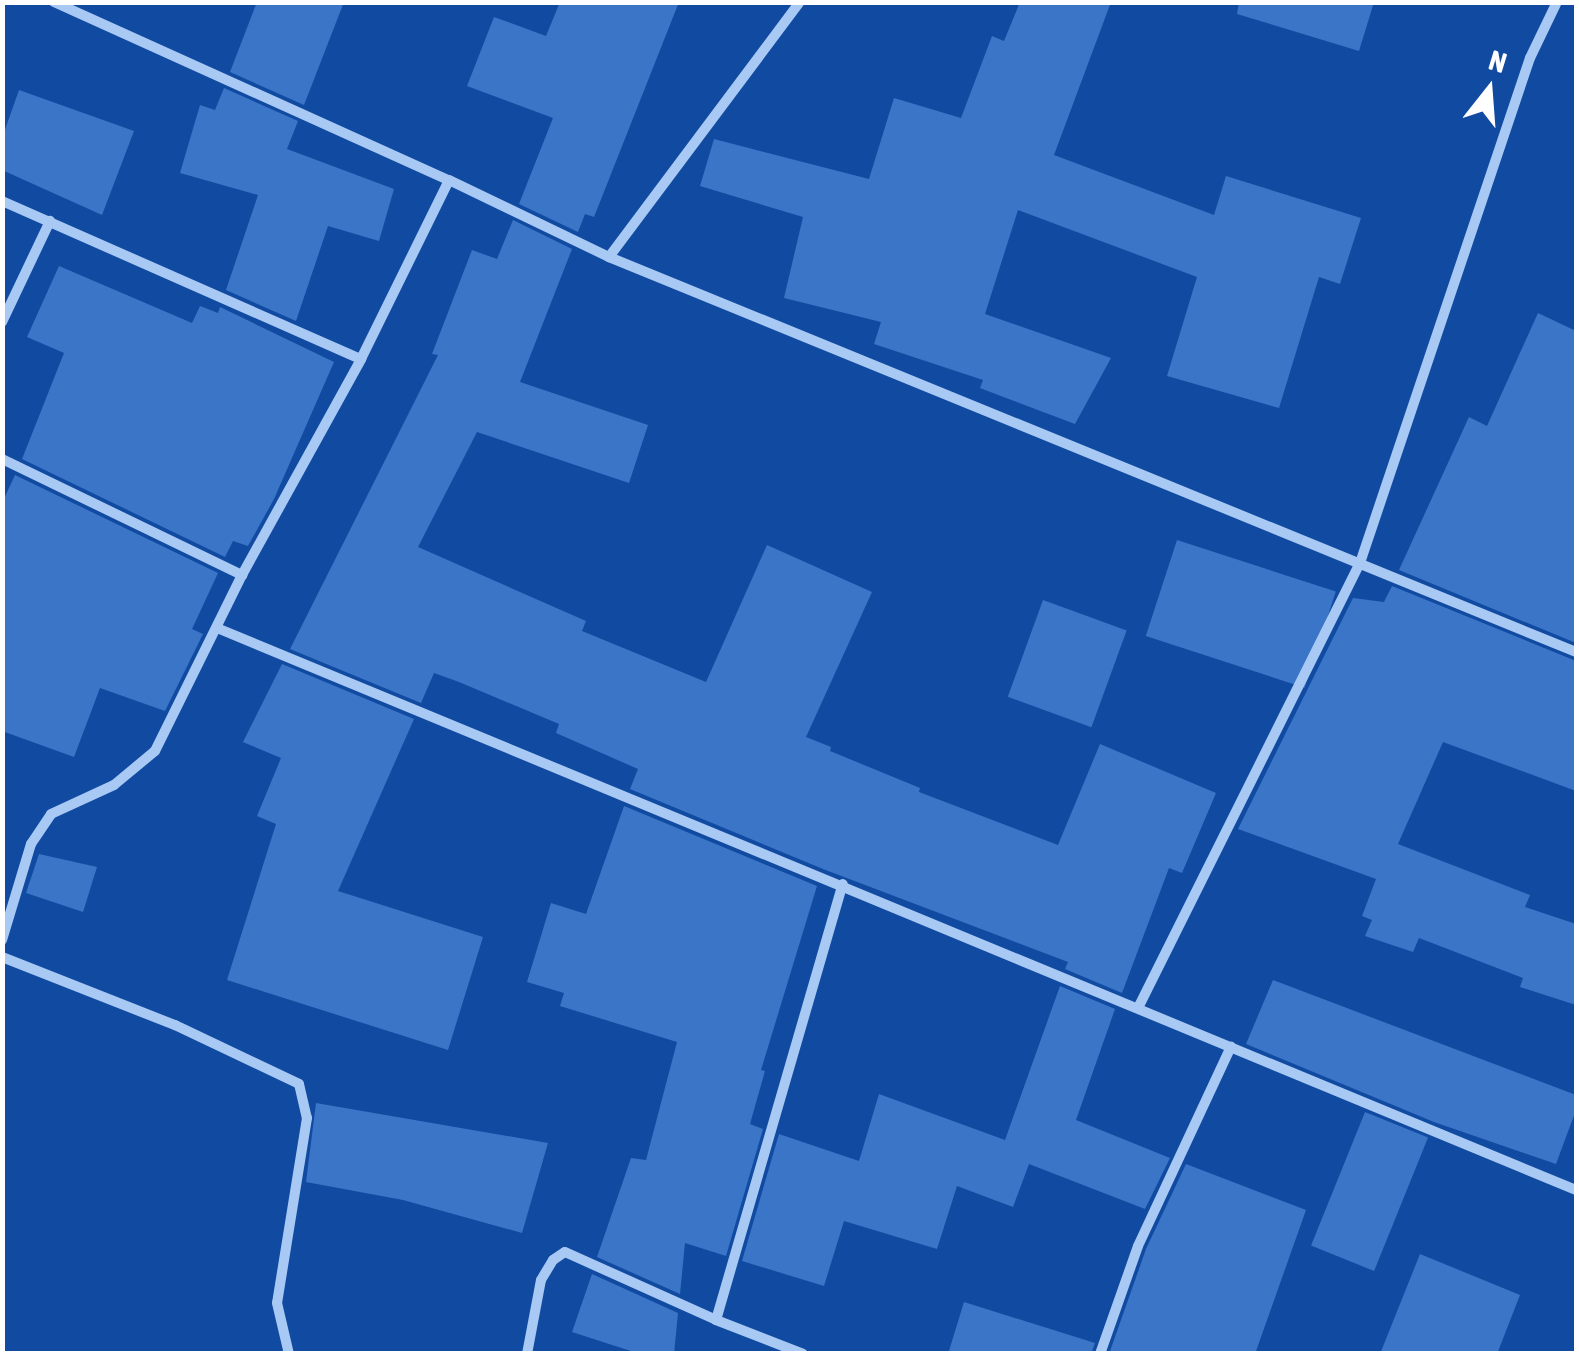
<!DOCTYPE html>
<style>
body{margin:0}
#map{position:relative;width:1579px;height:1356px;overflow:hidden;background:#114ba1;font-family:"Asap Condensed",sans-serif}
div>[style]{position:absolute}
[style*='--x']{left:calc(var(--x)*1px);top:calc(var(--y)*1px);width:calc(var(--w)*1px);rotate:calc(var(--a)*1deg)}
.building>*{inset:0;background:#3a75c8;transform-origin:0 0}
.street>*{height:10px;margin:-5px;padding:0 5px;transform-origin:5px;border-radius:5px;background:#a9c9f5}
span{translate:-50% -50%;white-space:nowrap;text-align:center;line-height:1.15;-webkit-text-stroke:10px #114ba1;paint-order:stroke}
.frame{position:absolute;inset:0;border:5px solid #fff;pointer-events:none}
.north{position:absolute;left:1439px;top:40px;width:100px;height:100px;-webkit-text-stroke:8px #114ba1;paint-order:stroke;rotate:17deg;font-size:28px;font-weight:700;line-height:40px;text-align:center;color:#fff}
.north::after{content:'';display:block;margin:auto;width:35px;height:45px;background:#fff;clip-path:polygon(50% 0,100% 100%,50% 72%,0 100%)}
</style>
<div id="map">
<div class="building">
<i style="clip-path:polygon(257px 2px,344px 2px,304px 105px,230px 72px)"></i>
<i style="clip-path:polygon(560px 2px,679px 2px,594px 217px,585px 214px,578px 232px,519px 204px,553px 118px,467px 86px,494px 17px,546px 36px)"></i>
<i style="clip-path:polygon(1020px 2px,1111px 2px,1054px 155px,1214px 215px,1226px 176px,1361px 218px,1340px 284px,1319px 277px,1279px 408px,1167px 376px,1197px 277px,1018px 210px,985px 314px,1111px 358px,1075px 424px,980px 388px,983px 380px,874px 344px,881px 322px,784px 298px,803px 217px,700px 186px,714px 139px,869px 179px,894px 98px,961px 118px,992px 36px,1004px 41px)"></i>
<i style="clip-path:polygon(1239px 2px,1374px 2px,1359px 51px,1237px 14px)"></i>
<i style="clip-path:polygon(224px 88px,298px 121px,287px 149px,394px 189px,379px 241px,328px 226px,296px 321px,226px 290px,258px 195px,180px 173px,200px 105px,215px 110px)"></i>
<i style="clip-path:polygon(19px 90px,134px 131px,102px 215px,2px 170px,2px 138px)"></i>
<i style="clip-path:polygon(513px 220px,572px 249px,520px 382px,648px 425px,629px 483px,477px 432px,418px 547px,586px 621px,582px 631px,706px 682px,767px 545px,872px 592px,806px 737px,831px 747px,830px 751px,920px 788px,919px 792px,1058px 845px,1100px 744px,1216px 793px,1182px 873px,1169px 868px,1122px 993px,1065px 969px,1068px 962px,823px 869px,630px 789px,638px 769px,556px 733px,559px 724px,459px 682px,434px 673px,421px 703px,290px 649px,438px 355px,432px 354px,472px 250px,497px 259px)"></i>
<i style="clip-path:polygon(59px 266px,192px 323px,200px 306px,218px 313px,220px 307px,334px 362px,274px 499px,248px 546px,233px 541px,225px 557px,22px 459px,64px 353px,27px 337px)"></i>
<i style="clip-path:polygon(1538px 313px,1576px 331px,1576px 643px,1399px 570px,1469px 417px,1487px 426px)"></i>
<i style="clip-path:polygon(15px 475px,218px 573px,192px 629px,203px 634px,165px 711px,100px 688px,74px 757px,2px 731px,2px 503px)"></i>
<i style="left:1177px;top:540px;width:167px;height:101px;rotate:18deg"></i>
<i style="clip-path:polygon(1392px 586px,1576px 661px,1576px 791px,1443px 742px,1398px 844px,1530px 895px,1525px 907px,1576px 924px,1576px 1005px,1520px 987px,1523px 978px,1419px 938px,1413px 952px,1365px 936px,1372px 920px,1362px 916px,1376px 879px,1238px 829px,1353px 598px,1384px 602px)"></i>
<i style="left:1043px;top:600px;width:89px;height:103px;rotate:20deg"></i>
<i style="clip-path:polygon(282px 664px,414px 719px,338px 891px,483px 937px,448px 1050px,227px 980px,276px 824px,257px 816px,281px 758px,243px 742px)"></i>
<i style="clip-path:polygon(624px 806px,817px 886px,761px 1070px,765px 1071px,750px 1124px,763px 1129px,726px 1256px,685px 1243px,680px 1294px,597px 1257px,631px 1158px,646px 1160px,677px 1042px,560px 1006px,564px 993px,527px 982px,551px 903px,586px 914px)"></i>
<i style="clip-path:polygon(39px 854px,97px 867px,83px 912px,26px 893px)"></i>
<i style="clip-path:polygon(1273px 980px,1576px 1095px,1576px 1110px,1556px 1164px,1434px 1122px,1246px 1044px)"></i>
<i style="clip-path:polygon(1060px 986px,1115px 1009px,1076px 1120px,1170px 1158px,1145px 1209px,1029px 1164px,1013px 1207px,957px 1186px,937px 1249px,844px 1221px,824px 1286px,742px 1261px,779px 1134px,859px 1161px,879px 1094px,1005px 1140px)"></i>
<i style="clip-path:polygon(316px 1103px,548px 1143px,522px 1233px,403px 1200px,306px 1182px)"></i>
<i style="left:1365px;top:1112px;width:68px;height:144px;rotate:22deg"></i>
<i style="clip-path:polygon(1186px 1164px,1306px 1210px,1255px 1354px,1109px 1354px,1146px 1249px)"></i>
<i style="clip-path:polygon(1420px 1254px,1520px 1295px,1497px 1354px,1380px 1354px)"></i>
<i style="clip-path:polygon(592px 1274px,678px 1313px,674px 1354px,640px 1354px,572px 1332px)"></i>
<i style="clip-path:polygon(964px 1302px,1095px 1343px,1091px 1354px,948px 1354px)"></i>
</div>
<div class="street">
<i style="--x:54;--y:2;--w:433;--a:24.3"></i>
<i style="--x:2;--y:201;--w:392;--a:23.8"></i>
<i style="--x:609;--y:257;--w:1045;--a:22.22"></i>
<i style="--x:2;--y:322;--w:112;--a:-64.6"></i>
<i style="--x:2;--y:459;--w:267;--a:25.8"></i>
<i style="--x:217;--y:628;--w:1471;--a:22.47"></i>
<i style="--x:2;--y:940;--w:100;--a:-73.2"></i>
<i style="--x:31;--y:844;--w:36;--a:-56"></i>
<i style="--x:51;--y:814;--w:69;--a:-24.7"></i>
<i style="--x:114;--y:785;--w:53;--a:-39.7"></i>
<i style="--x:155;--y:751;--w:196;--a:-63.7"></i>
<i style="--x:242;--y:575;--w:247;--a:-61.1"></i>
<i style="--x:361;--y:359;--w:199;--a:-63.8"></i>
<i style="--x:449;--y:180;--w:178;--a:25.7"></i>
<i style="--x:609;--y:257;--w:319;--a:-53.2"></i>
<i style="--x:2;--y:957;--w:186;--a:21.5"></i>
<i style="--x:175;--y:1025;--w:137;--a:25.4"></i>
<i style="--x:299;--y:1084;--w:35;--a:77"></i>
<i style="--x:307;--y:1118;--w:187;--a:99.2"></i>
<i style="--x:277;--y:1303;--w:52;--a:76.8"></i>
<i style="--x:1138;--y:1008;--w:497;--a:-63.5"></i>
<i style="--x:1360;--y:563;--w:533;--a:-71.4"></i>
<i style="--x:1530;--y:58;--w:62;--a:-64.3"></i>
<i style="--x:716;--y:1320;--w:454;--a:-73.8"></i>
<i style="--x:527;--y:1354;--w:75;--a:-79.3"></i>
<i style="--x:541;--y:1280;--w:23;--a:-59"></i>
<i style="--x:553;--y:1260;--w:14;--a:-34"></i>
<i style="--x:565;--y:1252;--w:166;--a:24.2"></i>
<i style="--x:716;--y:1320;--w:93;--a:21.3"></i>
<i style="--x:1100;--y:1354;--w:114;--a:-70.6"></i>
<i style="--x:1138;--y:1246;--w:220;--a:-65"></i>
</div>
<div class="frame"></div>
<div class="north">N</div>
</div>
